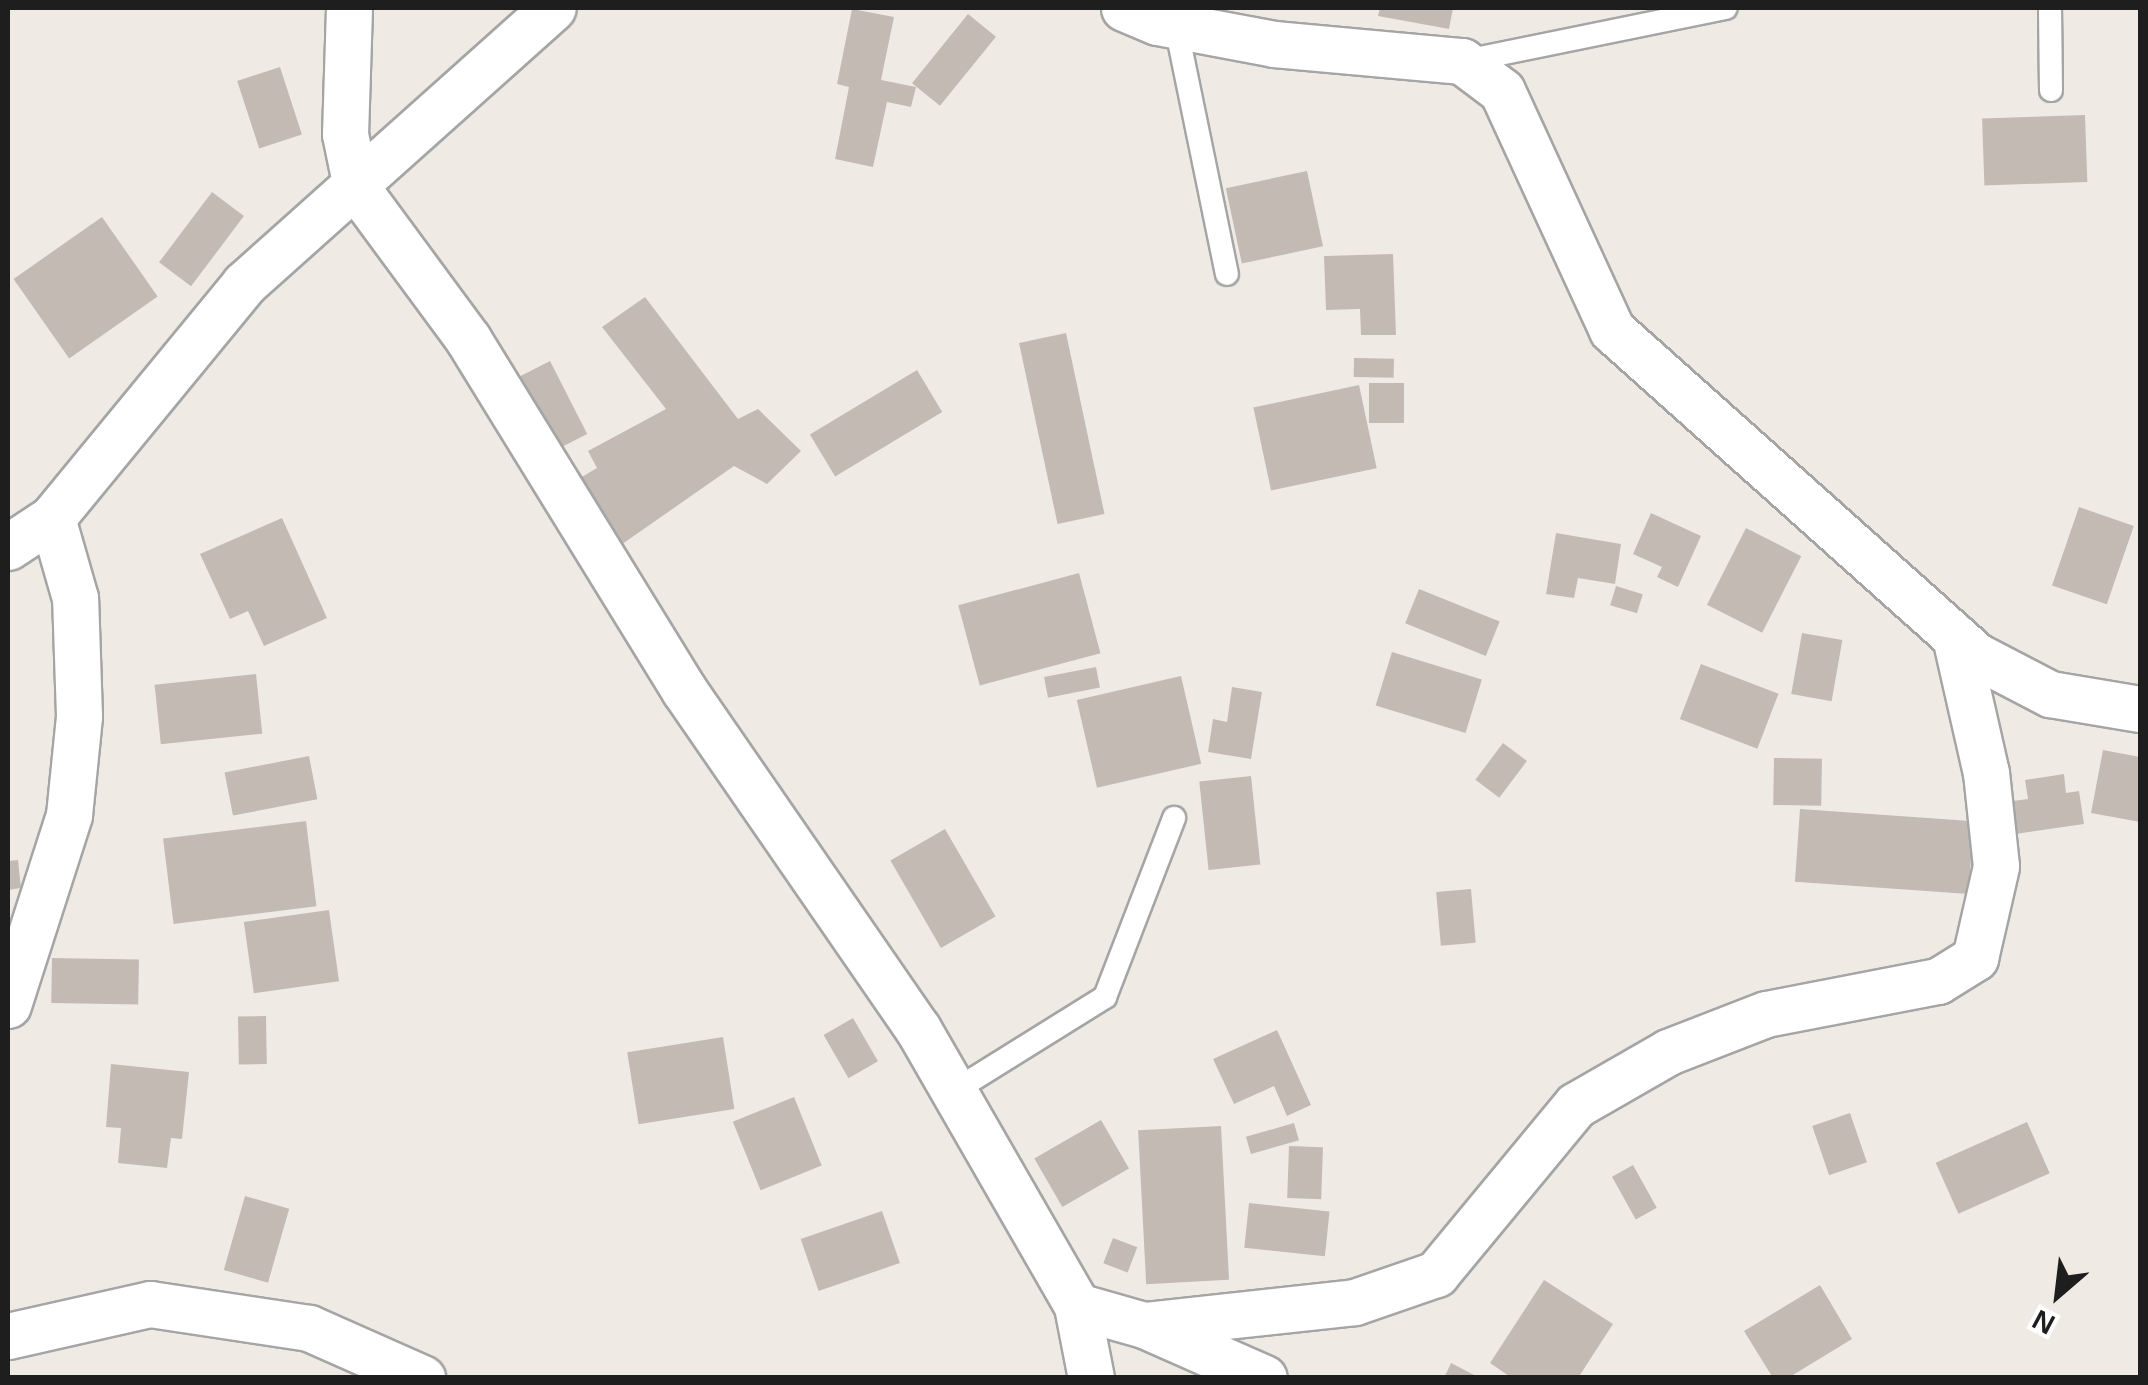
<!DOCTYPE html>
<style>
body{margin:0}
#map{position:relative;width:2148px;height:1385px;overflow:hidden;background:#efebe4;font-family:Helvetica,sans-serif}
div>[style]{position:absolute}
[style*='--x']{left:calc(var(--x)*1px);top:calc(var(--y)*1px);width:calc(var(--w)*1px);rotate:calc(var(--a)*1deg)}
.building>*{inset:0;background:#c3bbb3;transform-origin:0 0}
.roads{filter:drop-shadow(2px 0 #a5a5a5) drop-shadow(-2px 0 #a5a5a5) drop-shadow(0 2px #a5a5a5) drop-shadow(0 -2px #a5a5a5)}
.lane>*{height:22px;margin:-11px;padding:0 11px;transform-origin:11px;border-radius:11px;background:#fff}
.street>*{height:45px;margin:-22.5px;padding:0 22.5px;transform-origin:22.5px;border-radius:22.5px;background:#fff}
span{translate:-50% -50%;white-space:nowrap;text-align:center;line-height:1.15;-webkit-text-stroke:8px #fff;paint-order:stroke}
.frame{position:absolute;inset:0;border:10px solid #1e1e1e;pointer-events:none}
.north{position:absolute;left:2008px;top:1245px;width:100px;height:100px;-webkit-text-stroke:8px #fff;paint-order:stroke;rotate:208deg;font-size:28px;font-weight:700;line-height:40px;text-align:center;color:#1e1e1e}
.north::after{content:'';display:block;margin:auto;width:35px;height:45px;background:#1e1e1e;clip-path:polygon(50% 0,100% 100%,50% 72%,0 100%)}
</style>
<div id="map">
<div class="building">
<i style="clip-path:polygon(1380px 8px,1453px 8px,1449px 29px,1378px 16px)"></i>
<i style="clip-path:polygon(852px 9px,894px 17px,881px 80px,916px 87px,911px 107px,887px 102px,873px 167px,835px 159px,849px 87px,837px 84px)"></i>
<i style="left:968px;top:14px;width:36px;height:89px;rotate:39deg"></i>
<i style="left:280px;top:67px;width:71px;height:45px;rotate:72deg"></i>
<i style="left:2085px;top:115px;width:67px;height:103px;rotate:88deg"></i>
<i style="left:1307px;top:171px;width:77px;height:83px;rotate:78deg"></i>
<i style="left:212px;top:192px;width:40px;height:88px;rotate:37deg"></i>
<i style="left:102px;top:217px;width:97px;height:108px;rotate:55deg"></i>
<i style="clip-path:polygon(1393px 254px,1396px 335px,1361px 335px,1360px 309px,1326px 310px,1324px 256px)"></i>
<i style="clip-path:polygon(645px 297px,738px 419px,758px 409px,801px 451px,767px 484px,734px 466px,618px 547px,580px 478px,597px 468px,588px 451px,666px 409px,602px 327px)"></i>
<i style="left:1066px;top:333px;width:185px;height:48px;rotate:78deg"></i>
<i style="left:1354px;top:358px;width:40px;height:19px;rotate:1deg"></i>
<i style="left:550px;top:361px;width:82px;height:38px;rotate:63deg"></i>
<i style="left:917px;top:370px;width:49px;height:125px;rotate:59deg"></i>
<i style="left:1369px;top:383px;width:35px;height:40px"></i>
<i style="left:1359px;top:385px;width:85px;height:108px;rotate:78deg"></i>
<i style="left:2079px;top:507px;width:58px;height:83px;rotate:19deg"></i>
<i style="clip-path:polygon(1651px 513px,1701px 536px,1678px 587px,1657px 577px,1662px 567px,1633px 554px)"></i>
<i style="clip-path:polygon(282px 518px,327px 618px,264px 646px,248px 611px,230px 619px,200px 554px)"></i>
<i style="left:1746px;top:528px;width:62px;height:86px;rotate:27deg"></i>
<i style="clip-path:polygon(1556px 533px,1621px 544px,1615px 584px,1578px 578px,1574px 598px,1546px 594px)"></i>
<i style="left:1079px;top:573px;width:83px;height:125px;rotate:75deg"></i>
<i style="left:1616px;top:586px;width:28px;height:20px;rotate:17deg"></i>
<i style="left:1419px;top:589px;width:87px;height:37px;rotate:22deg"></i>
<i style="left:1802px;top:633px;width:41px;height:62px;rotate:10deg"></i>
<i style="left:1392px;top:652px;width:94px;height:56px;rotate:17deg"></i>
<i style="left:1701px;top:664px;width:83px;height:59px;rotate:21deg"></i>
<i style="left:1096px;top:667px;width:21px;height:53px;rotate:79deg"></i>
<i style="left:256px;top:674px;width:60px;height:102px;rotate:84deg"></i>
<i style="left:1181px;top:676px;width:90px;height:107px;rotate:77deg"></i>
<i style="clip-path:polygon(1232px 687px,1262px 692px,1251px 759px,1208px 752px,1213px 719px,1227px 722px)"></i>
<i style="left:1503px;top:743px;width:30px;height:46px;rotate:37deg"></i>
<i style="clip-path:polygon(2103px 750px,2140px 757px,2140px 822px,2091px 813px)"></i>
<i style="left:309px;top:756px;width:44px;height:86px;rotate:79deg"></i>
<i style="left:1774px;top:758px;width:48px;height:47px;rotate:1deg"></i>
<i style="clip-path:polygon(2064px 774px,2066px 793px,2079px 791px,2084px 824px,2002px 836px,1998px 803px,2028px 799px,2025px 780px)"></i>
<i style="left:1251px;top:776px;width:89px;height:52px;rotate:84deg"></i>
<i style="left:1800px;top:809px;width:174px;height:73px;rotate:4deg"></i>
<i style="left:306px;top:821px;width:86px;height:144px;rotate:83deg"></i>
<i style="left:945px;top:829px;width:101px;height:63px;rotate:60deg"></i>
<i style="clip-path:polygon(18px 860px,21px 888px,8px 890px,8px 861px)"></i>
<i style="left:1471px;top:889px;width:54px;height:35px;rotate:85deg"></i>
<i style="left:329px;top:910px;width:72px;height:86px;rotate:82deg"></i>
<i style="left:52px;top:958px;width:87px;height:45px;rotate:1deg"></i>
<i style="left:266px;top:1016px;width:48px;height:28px;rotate:89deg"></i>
<i style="left:853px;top:1018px;width:50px;height:34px;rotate:60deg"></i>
<i style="clip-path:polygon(1277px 1030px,1311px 1105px,1287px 1116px,1274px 1086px,1234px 1104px,1213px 1059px)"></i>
<i style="left:723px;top:1037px;width:73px;height:97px;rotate:81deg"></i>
<i style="clip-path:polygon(111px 1064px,189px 1072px,182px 1139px,171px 1138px,167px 1168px,118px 1163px,121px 1128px,106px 1127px)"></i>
<i style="left:794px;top:1097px;width:74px;height:66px;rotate:68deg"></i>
<i style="left:1850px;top:1113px;width:52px;height:40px;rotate:71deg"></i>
<i style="left:1101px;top:1120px;width:56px;height:77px;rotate:60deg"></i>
<i style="left:2027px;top:1122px;width:56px;height:100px;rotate:66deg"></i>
<i style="left:1294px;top:1123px;width:18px;height:50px;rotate:74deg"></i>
<i style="left:1221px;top:1126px;width:154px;height:83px;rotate:87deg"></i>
<i style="left:1289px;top:1146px;width:34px;height:52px;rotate:2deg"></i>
<i style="left:1633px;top:1165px;width:49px;height:24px;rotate:61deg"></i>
<i style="left:245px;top:1196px;width:46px;height:77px;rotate:16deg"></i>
<i style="left:1249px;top:1203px;width:81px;height:45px;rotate:6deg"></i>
<i style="left:882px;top:1211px;width:55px;height:86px;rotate:71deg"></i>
<i style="left:1113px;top:1238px;width:26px;height:27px;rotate:21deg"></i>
<i style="clip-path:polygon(1544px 1280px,1613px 1324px,1578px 1378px,1512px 1378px,1490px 1363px)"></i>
<i style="clip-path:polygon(1820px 1285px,1852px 1339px,1788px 1378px,1773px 1378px,1744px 1331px)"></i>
<i style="clip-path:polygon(1451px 1363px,1480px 1378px,1444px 1378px)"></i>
</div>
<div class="roads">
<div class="lane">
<i style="--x:2050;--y:8;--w:82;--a:89.3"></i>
<i style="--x:1176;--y:26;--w:253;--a:78.4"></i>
<i style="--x:1465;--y:61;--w:266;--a:-11.5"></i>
<i style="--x:954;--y:1091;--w:178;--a:-31.9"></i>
<i style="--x:1105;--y:997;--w:192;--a:-68.9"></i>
</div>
<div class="street">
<i style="--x:349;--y:8;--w:126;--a:91.8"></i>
<i style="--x:345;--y:134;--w:54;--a:78.3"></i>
<i style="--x:356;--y:187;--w:189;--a:53.6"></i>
<i style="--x:468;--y:339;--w:412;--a:58.4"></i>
<i style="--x:684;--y:690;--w:412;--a:55.4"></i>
<i style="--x:918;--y:1029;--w:319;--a:60.1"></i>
<i style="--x:1077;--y:1306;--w:73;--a:79"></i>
<i style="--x:1124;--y:8;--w:36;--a:23"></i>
<i style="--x:1157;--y:22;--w:119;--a:10.6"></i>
<i style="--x:1274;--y:44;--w:189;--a:5.2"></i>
<i style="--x:1462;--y:61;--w:50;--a:36.9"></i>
<i style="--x:1502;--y:91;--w:263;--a:65.3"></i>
<i style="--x:1612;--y:330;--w:487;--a:41.8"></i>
<i style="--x:1975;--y:655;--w:85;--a:27.5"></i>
<i style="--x:2050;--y:694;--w:91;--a:9.5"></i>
<i style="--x:8;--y:547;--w:53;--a:-33.4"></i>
<i style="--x:52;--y:518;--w:303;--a:-50.6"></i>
<i style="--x:244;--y:284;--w:414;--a:-41.8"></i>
<i style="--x:8;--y:1005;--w:200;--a:-72.2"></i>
<i style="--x:69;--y:815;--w:100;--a:-84.2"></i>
<i style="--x:79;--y:716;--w:118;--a:-91.9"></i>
<i style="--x:75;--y:598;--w:83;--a:-106"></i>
<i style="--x:1077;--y:1306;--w:70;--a:15.8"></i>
<i style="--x:1144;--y:1325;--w:131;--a:23.8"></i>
<i style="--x:1144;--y:1325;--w:212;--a:-6.2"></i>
<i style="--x:1355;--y:1302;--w:86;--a:-19.1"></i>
<i style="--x:1436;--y:1274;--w:219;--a:-50.4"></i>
<i style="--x:1576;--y:1105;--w:106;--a:-29.9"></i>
<i style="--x:1668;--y:1052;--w:105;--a:-21.2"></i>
<i style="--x:1766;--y:1014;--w:175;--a:-10.9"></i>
<i style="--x:1938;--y:981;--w:44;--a:-31.9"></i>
<i style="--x:1975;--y:958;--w:94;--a:-77.1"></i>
<i style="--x:1996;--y:866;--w:94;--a:-96.1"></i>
<i style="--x:1986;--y:773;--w:140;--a:-102.8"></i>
<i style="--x:8;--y:1336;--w:146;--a:-12.7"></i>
<i style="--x:150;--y:1304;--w:161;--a:8.6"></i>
<i style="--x:309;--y:1328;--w:124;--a:23.9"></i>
</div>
</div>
<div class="frame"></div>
<div class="north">N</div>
</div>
